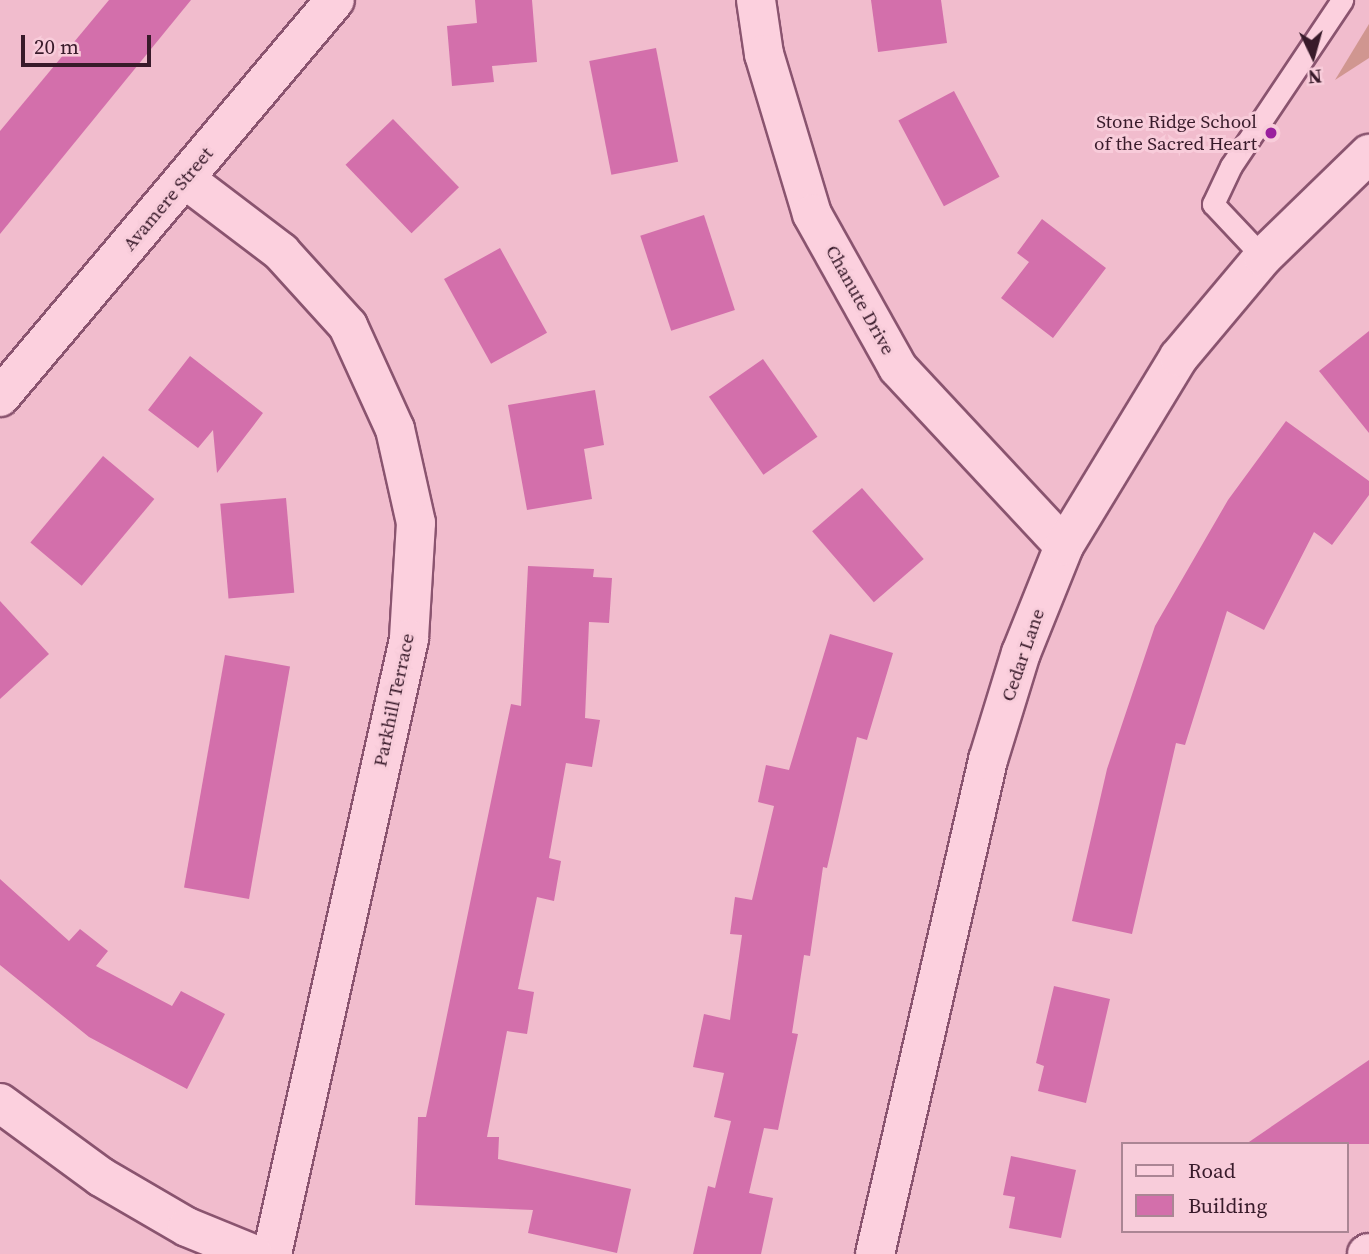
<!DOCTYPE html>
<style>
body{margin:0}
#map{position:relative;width:1369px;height:1254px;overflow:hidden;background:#f1bccd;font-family:"Source Serif 4",serif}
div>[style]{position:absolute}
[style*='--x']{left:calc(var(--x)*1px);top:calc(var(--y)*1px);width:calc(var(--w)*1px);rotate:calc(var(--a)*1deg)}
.green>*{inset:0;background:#d09690}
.building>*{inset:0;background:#d36fab;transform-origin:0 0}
.roads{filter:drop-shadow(2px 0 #8a546f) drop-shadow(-2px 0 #8a546f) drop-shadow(0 2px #8a546f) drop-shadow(0 -2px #8a546f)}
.service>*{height:21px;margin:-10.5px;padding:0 10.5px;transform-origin:10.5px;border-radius:10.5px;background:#fcd0de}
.minor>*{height:38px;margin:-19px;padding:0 19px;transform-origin:19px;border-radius:19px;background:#fcd0de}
.tertiary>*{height:38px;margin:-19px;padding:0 19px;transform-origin:19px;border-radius:19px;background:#fcd0de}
.dots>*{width:19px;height:19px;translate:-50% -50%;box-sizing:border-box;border:4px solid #f8ccda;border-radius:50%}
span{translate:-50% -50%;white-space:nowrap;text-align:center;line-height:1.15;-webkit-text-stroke:6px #f8ccda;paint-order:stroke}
.poi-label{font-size:19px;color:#381a2a}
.right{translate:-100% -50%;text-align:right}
.street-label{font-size:19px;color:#381a2a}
.legend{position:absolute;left:1121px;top:1142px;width:228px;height:91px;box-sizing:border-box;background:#f8ccda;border:2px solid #ab8594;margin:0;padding:9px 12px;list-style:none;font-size:21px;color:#381a2a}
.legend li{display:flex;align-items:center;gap:14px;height:35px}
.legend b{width:35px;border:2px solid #ab8594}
.north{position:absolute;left:1278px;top:21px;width:70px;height:70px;-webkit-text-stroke:5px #f8ccda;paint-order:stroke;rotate:175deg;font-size:19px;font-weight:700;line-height:28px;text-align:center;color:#381a2a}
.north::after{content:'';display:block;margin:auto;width:24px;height:32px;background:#381a2a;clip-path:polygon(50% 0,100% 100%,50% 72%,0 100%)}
.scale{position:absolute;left:21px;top:35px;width:130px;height:32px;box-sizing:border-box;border:4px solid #381a2a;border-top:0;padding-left:9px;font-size:21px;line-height:24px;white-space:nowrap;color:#381a2a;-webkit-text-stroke:5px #f8ccda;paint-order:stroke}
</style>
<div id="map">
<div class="green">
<i style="clip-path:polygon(1369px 24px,1369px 58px,1335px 80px)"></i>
</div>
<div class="building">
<i style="clip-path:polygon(109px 0,191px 0,0 234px,0 131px)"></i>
<i style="clip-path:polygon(475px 0,532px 0,537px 62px,492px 66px,494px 82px,452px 86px,447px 26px,477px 23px)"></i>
<i style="clip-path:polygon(871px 0,941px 0,947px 43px,878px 52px)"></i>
<i style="left:656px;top:48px;width:116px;height:68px;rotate:79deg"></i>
<i style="left:954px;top:91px;width:97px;height:63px;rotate:62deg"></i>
<i style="left:393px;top:119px;width:95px;height:66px;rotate:46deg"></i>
<i style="left:704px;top:215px;width:100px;height:67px;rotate:72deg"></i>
<i style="clip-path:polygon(1042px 219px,1106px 268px,1053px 338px,1001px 298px,1029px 262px,1017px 253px)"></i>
<i style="left:500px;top:248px;width:97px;height:64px;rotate:61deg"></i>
<i style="clip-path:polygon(1369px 331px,1369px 433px,1319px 371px)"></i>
<i style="clip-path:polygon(190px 356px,263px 413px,217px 473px,213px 430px,198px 448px,148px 410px)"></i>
<i style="left:763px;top:359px;width:95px;height:66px;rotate:55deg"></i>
<i style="clip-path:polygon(595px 390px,604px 445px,584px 449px,592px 499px,527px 510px,508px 405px)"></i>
<i style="clip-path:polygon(1286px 421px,1369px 481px,1369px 495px,1332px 545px,1314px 532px,1264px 630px,1227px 611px,1185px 745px,1176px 743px,1132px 934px,1072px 921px,1107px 769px,1155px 626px,1228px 500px)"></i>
<i style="left:103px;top:456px;width:67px;height:113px;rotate:40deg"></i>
<i style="left:862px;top:488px;width:94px;height:66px;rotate:49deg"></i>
<i style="left:286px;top:498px;width:95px;height:66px;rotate:85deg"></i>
<i style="clip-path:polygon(528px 566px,594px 569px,593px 577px,612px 578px,609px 623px,589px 622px,585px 718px,600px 720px,592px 767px,566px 763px,549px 858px,561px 861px,554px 901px,537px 897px,518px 989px,534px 992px,527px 1034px,507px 1031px,487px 1137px,499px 1137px,498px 1159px,631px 1189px,617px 1253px,528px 1233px,533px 1210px,415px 1205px,418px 1117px,426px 1117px,511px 704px,521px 706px)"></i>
<i style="clip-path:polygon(0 601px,49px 654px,0 699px)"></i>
<i style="clip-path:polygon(830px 634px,893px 653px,867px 740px,857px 737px,827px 868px,823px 867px,810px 956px,804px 955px,792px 1033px,798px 1034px,778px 1130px,764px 1128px,749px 1193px,773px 1198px,761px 1254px,693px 1254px,708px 1186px,715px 1188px,731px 1121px,714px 1117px,724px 1073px,693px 1067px,704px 1014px,730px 1020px,742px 935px,730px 934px,735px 897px,752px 900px,774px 806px,758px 802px,766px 765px,789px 770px)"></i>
<i style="left:225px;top:655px;width:66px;height:236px;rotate:10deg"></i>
<i style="clip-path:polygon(0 879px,69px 941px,80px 929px,108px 951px,96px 966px,172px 1006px,181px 991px,225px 1014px,187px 1089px,89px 1037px,0 965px)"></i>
<i style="clip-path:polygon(1054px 986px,1110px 999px,1086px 1103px,1038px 1091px,1044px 1066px,1036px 1063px)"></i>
<i style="clip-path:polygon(1369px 1060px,1369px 1144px,1246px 1144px)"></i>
<i style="clip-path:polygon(1011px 1156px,1076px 1170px,1061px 1238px,1009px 1228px,1015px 1197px,1003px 1195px)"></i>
</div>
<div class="roads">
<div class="service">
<i style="--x:1263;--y:257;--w:73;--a:-133.3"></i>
<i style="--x:1213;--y:204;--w:42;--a:-64.7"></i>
<i style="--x:1231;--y:166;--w:200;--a:-56.2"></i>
</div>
<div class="minor">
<i style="--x:756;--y:0;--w:55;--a:81.6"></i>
<i style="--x:764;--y:54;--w:167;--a:73.3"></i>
<i style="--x:812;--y:214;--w:176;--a:60.8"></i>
<i style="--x:898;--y:368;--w:243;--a:47"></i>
<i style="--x:185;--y:179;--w:121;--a:37.2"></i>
<i style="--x:281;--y:252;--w:100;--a:47.8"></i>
<i style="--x:348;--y:326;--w:113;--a:65.5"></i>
<i style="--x:395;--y:429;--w:96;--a:77.4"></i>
<i style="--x:416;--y:523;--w:116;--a:93.5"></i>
<i style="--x:409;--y:639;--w:630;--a:102.56"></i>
<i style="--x:0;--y:397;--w:519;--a:-49.84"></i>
<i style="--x:0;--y:1103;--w:125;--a:36.2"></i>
<i style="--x:101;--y:1177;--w:99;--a:30.2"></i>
<i style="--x:187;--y:1227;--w:71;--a:22.2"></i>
<i style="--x:1367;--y:1254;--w:2;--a:-27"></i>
</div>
<div class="tertiary">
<i style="--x:875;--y:1254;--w:507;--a:-77.12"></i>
<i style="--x:988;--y:760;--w:112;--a:-72.9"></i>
<i style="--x:1021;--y:653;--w:115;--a:-68.1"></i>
<i style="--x:1064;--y:546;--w:221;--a:-58.7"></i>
<i style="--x:1179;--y:357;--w:131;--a:-50"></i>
<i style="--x:1263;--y:257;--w:148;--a:-44.2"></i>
</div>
</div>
<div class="dots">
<i style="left:1271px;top:133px;background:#9a1f9e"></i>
</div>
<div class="poi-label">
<span class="right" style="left:1257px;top:133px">Stone Ridge School<br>of the Sacred Heart</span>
</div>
<div class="street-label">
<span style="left:168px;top:199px;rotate:-50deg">Avamere Street</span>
<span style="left:860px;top:300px;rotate:61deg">Chanute Drive</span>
<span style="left:1023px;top:655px;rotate:-71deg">Cedar Lane</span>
<span style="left:394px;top:700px;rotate:-78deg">Parkhill Terrace</span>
</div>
<ul class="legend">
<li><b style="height:9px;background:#fcd0de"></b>Road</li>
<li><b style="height:19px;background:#d36fab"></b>Building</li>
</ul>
<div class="north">N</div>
<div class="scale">20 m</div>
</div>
